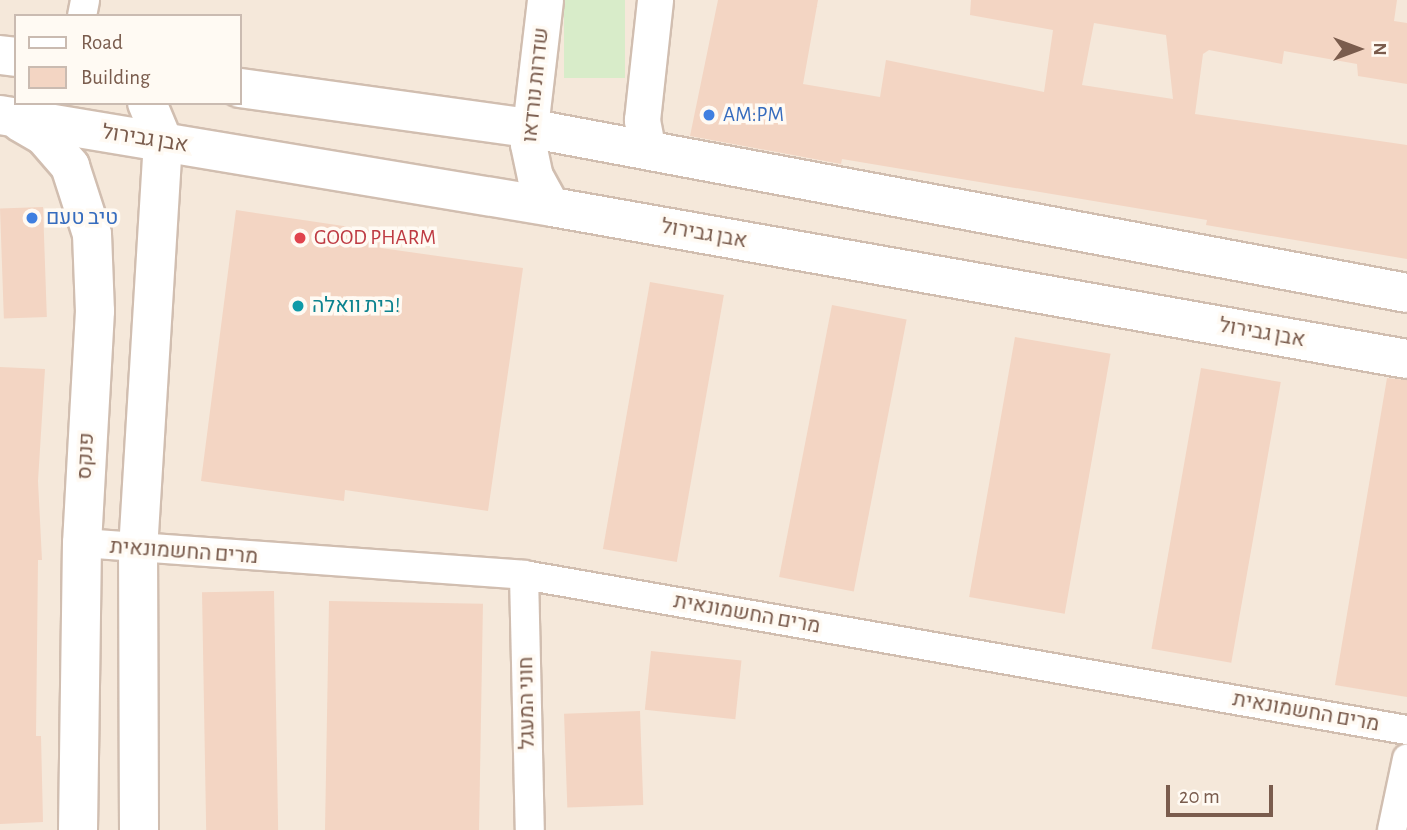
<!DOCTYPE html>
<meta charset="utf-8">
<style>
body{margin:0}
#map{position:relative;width:1407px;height:830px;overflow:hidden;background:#fdf6ec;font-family:"Alegreya Sans",Heebo,sans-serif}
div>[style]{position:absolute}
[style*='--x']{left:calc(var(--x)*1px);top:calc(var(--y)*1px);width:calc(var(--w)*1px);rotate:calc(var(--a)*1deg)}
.residential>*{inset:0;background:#f5e8da}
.green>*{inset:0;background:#d8ecc9;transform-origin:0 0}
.building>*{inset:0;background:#f3d5c3;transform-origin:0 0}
.roads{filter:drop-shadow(2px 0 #d1beb0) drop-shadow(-2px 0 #d1beb0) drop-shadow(0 2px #d1beb0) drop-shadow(0 -2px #d1beb0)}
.minor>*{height:28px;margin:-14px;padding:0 14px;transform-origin:14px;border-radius:14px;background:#fff}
.tertiary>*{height:35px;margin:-17.5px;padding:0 17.5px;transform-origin:17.5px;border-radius:17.5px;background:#fff}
.secondary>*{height:38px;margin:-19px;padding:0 19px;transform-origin:19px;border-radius:19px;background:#fff}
.dots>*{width:19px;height:19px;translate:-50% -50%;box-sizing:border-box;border:4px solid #fffaf3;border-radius:50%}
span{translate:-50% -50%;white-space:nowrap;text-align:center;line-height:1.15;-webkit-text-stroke:7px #fffaf3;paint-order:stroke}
.street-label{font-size:21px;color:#7a5c4d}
.shop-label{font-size:21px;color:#366cbe}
.left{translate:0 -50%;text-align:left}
.health-label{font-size:21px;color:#be3a42}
.culture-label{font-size:21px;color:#0d838f}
.legend{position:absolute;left:14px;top:14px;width:228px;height:91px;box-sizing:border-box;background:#fffaf3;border:2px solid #cabbb1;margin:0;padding:9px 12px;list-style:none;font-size:21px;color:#7a5c4d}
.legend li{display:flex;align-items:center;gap:14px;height:35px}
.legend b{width:35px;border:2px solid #cabbb1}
.north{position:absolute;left:1323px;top:14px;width:70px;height:70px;-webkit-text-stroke:5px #fffaf3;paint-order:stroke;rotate:90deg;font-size:19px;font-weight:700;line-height:28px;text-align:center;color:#7a5c4d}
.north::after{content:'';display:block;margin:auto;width:24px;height:32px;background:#7a5c4d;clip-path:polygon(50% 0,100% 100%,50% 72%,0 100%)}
.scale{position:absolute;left:1166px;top:785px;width:107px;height:32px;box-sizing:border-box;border:4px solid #7a5c4d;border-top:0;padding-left:9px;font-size:21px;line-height:24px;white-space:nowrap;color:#7a5c4d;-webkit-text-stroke:5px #fffaf3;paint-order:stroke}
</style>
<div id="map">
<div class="residential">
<i style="clip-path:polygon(evenodd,0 0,1407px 0,1407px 830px,0 830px,0 0,16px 16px,240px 16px,240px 103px,16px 103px,16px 16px)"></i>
</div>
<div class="green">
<i style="left:564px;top:0;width:61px;height:78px"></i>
</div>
<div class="building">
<i style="clip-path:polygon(evenodd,718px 0,818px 0,803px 84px,880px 97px,886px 60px,1044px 92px,1053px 30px,970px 15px,971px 0,1397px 0,1394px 21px,1407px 23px,1407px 84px,1358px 76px,1357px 64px,1284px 51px,1282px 64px,1209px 50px,1203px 54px,1195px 114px,1407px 145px,1407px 259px,1206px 225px,1207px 220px,842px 159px,841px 164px,690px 136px,718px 0,1094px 23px,1166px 35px,1173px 99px,1082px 85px,1094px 23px)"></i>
<i style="left:43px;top:207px;width:110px;height:43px;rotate:88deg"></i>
<i style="clip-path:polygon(236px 210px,384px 232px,381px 248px,523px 268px,488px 511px,345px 490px,344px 501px,201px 481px)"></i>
<i style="left:650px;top:282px;width:75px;height:271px;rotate:10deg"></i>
<i style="left:832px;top:305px;width:76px;height:277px;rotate:11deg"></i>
<i style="left:1015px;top:337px;width:97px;height:264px;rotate:10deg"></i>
<i style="clip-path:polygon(0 367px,45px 369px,38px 481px,42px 560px,38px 560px,36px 736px,41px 736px,43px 822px,0 824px)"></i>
<i style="left:1201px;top:368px;width:81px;height:285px;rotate:10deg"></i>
<i style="clip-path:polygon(1387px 378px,1407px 380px,1407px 697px,1335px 685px)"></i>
<i style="left:274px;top:591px;width:239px;height:72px;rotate:89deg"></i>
<i style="left:329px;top:601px;width:154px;height:229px;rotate:1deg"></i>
<i style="left:651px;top:651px;width:91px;height:59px;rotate:6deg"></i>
<i style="left:640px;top:711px;width:94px;height:76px;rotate:88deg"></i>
</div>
<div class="roads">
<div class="minor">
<i style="--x:82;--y:16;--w:16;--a:-79"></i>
<i style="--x:82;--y:543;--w:443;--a:4.1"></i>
<i style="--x:524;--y:575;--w:897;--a:9.96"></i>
<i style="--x:524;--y:575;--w:255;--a:88.7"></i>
<i style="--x:1392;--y:830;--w:73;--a:-78.1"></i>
</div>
<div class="tertiary">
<i style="--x:545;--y:0;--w:145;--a:96.7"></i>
<i style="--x:528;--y:144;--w:33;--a:78"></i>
<i style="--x:535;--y:176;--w:35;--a:61"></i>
<i style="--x:648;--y:151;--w:32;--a:-101"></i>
<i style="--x:642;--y:120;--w:121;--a:-83.8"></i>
</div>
<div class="secondary">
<i style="--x:0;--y:55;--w:16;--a:7"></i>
<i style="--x:240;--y:88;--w:291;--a:7.9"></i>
<i style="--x:528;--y:128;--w:894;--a:10.63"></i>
<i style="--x:0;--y:115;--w:560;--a:9.46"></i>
<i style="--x:552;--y:207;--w:868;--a:10.08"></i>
<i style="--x:20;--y:122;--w:28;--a:30"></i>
<i style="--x:44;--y:136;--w:40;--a:49"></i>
<i style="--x:70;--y:166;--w:71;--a:72.1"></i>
<i style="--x:92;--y:234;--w:77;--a:87.8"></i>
<i style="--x:95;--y:311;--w:232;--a:93.2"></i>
<i style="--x:82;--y:543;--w:287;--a:90.8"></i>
<i style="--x:139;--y:830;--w:280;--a:-90.2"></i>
<i style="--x:138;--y:550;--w:410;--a:-86.5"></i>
<i style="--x:163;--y:141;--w:41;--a:-112.8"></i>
</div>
</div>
<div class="dots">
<i style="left:709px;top:115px;background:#3f7fe0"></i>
<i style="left:32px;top:218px;background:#3f7fe0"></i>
<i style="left:300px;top:238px;background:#e0444e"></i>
<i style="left:298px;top:306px;background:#0f9aa8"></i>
</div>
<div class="street-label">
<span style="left:536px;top:85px;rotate:-84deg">שדרות נורדאו</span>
<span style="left:145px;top:139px;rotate:9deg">אבן גבירול</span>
<span style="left:704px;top:234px;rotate:10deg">אבן גבירול</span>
<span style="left:1262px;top:333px;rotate:10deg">אבן גבירול</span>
<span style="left:86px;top:456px;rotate:-87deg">פנקס</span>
<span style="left:184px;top:552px;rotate:4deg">מרים החשמונאית</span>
<span style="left:747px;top:614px;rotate:10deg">מרים החשמונאית</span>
<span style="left:527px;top:703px;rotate:-91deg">חוני המעגל</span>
<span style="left:1306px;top:712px;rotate:10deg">מרים החשמונאית</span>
</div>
<div class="shop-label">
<span class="left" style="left:723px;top:115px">AM:PM</span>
<span class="left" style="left:46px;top:218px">טיב טעם</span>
</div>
<div class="health-label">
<span class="left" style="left:314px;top:238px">GOOD PHARM</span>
</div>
<div class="culture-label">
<span class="left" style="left:312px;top:306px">בית וואלה!</span>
</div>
<ul class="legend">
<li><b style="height:9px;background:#fff"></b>Road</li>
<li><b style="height:19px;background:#f3d5c3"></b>Building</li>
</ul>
<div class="north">N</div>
<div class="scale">20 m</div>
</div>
